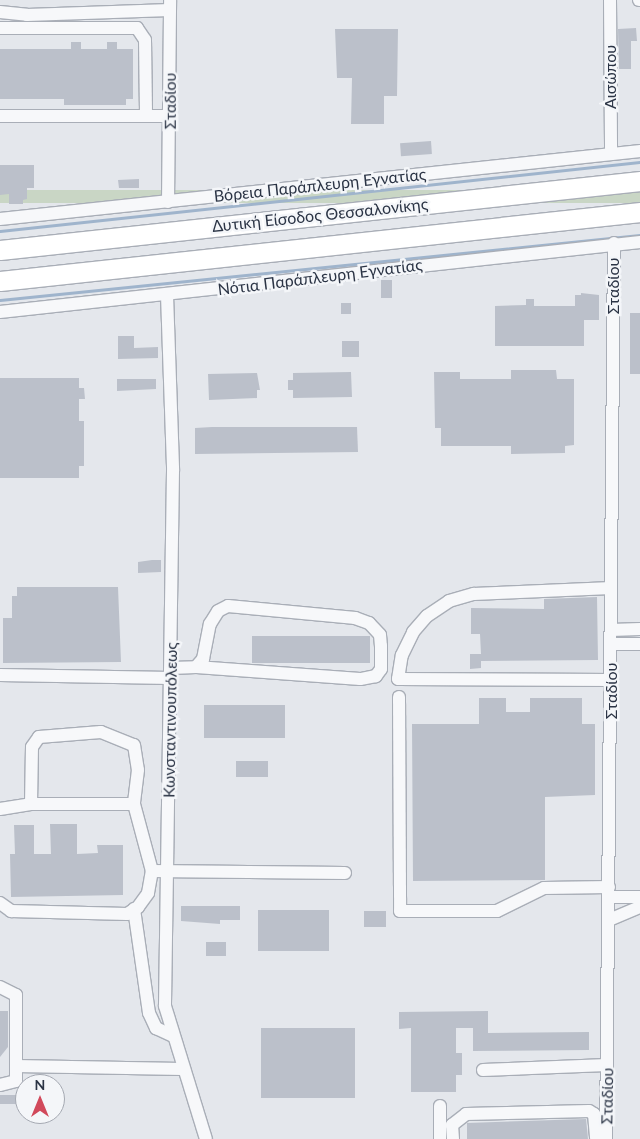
<!DOCTYPE html>
<meta charset="utf-8">
<style>
body{margin:0}
#map{position:relative;width:640px;height:1139px;overflow:hidden;background:#e4e7ec;font-family:Lato,sans-serif}
div>[style]{position:absolute}
[style*='--x']{left:calc(var(--x)*1px);top:calc(var(--y)*1px);width:calc(var(--w)*1px);rotate:calc(var(--a)*1deg)}
.green>*{inset:0;background:#c9d6c5;transform-origin:0 0}
.stream>*{height:3px;margin:-1.5px;padding:0 1.5px;transform-origin:1.5px;border-radius:1.5px;background:#9fb4cc}
.building>*{inset:0;background:#bbc0ca;transform-origin:0 0}
.roads{filter:drop-shadow(1px 0 #a9aeb7) drop-shadow(-1px 0 #a9aeb7) drop-shadow(0 1px #a9aeb7) drop-shadow(0 -1px #a9aeb7)}
.minor>*{height:12px;margin:-6px;padding:0 6px;transform-origin:6px;border-radius:6px;background:#f7f8fa}
.highway>*{height:19px;margin:-9.5px;padding:0 9.5px;transform-origin:9.5px;border-radius:9.5px;background:#fff}
span{translate:-50% -50%;white-space:nowrap;text-align:center;line-height:1.15;-webkit-text-stroke:5px #f4f6f9;paint-order:stroke}
.street-label{font-size:16px;color:#2b3445}
.north{position:absolute;left:15px;top:1074px;width:50px;height:50px;box-sizing:border-box;background:#f4f6f9;border:1px solid #a4a8b1;border-radius:50%;rotate:0deg;font-size:14px;font-weight:700;line-height:20px;text-align:center;color:#2b3445}
.north::after{content:'';display:block;margin:auto;width:18px;height:22px;background:#d1495b;clip-path:polygon(50% 0,100% 100%,50% 72%,0 100%)}
</style>
<div id="map">
<div class="green">
<i style="left:640px;top:190px;width:13px;height:644px;rotate:90deg"></i>
</div>
<div class="stream">
<i style="--x:0;--y:231;--w:644;--a:-6.15"></i>
<i style="--x:0;--y:300;--w:643;--a:-5.8"></i>
</div>
<div class="building">
<i style="clip-path:polygon(636px 28px,637px 41px,631px 41px,631px 69px,619px 69px,618px 29px)"></i>
<i style="clip-path:polygon(335px 29px,398px 29px,397px 96px,384px 96px,384px 124px,351px 124px,352px 78px,337px 78px)"></i>
<i style="clip-path:polygon(71px 42px,81px 42px,81px 49px,107px 49px,107px 42px,117px 42px,117px 49px,133px 49px,133px 99px,126px 99px,126px 105px,64px 105px,64px 99px,0 99px,0 49px,71px 49px)"></i>
<i style="left:431px;top:141px;width:13px;height:31px;rotate:86deg"></i>
<i style="clip-path:polygon(0 165px,34px 165px,34px 188px,27px 188px,27px 199px,23px 200px,23px 204px,9px 204px,9px 194px,0 195px)"></i>
<i style="clip-path:polygon(139px 179px,139px 188px,119px 188px,118px 180px)"></i>
<i style="left:392px;top:280px;width:18px;height:11px;rotate:90deg"></i>
<i style="clip-path:polygon(581px 293px,599px 295px,599px 320px,584px 320px,584px 346px,495px 346px,495px 306px,526px 305px,526px 299px,534px 299px,534px 306px,575px 306px,575px 295px,581px 295px)"></i>
<i style="left:341px;top:303px;width:10px;height:11px"></i>
<i style="left:630px;top:313px;width:10px;height:61px"></i>
<i style="clip-path:polygon(118px 336px,134px 336px,134px 348px,158px 347px,158px 358px,118px 359px)"></i>
<i style="left:342px;top:341px;width:17px;height:16px"></i>
<i style="clip-path:polygon(511px 370px,556px 370px,557px 379px,574px 379px,574px 445px,565px 446px,565px 453px,511px 454px,511px 446px,441px 446px,441px 428px,435px 428px,434px 372px,460px 372px,460px 379px,511px 379px)"></i>
<i style="clip-path:polygon(351px 372px,352px 397px,293px 398px,293px 390px,288px 390px,288px 380px,293px 380px,293px 373px)"></i>
<i style="clip-path:polygon(257px 373px,260px 390px,257px 390px,257px 398px,209px 400px,208px 374px)"></i>
<i style="clip-path:polygon(0 378px,79px 378px,79px 388px,84px 388px,85px 399px,79px 399px,79px 421px,84px 421px,84px 466px,79px 466px,79px 478px,0 478px)"></i>
<i style="clip-path:polygon(117px 379px,156px 379px,156px 389px,117px 391px)"></i>
<i style="clip-path:polygon(212px 427px,357px 427px,358px 452px,195px 454px,195px 428px)"></i>
<i style="clip-path:polygon(152px 560px,161px 560px,161px 572px,138px 573px,138px 562px)"></i>
<i style="clip-path:polygon(17px 587px,118px 587px,121px 662px,3px 663px,3px 618px,12px 618px,12px 596px,17px 596px)"></i>
<i style="clip-path:polygon(597px 597px,598px 660px,481px 661px,481px 668px,470px 669px,470px 654px,481px 654px,480px 634px,471px 634px,471px 608px,544px 609px,544px 599px)"></i>
<i style="left:252px;top:636px;width:118px;height:27px"></i>
<i style="clip-path:polygon(479px 698px,506px 698px,506px 712px,530px 712px,530px 698px,582px 698px,582px 724px,595px 724px,595px 795px,545px 797px,545px 880px,413px 881px,412px 724px,479px 724px)"></i>
<i style="left:204px;top:705px;width:81px;height:33px"></i>
<i style="left:236px;top:761px;width:32px;height:16px"></i>
<i style="clip-path:polygon(50px 824px,77px 824px,77px 854px,98px 853px,97px 845px,123px 845px,123px 895px,11px 897px,10px 854px,15px 854px,14px 825px,34px 825px,34px 854px,51px 854px)"></i>
<i style="clip-path:polygon(181px 906px,240px 906px,240px 920px,220px 920px,220px 924px,181px 921px)"></i>
<i style="left:258px;top:910px;width:71px;height:41px"></i>
<i style="left:364px;top:911px;width:22px;height:16px"></i>
<i style="left:206px;top:942px;width:20px;height:14px"></i>
<i style="clip-path:polygon(0 1011px,8px 1011px,8px 1047px,0 1057px)"></i>
<i style="clip-path:polygon(488px 1011px,488px 1033px,589px 1032px,589px 1050px,473px 1051px,473px 1028px,456px 1028px,456px 1053px,462px 1053px,462px 1075px,456px 1075px,456px 1092px,411px 1092px,411px 1028px,399px 1029px,399px 1012px)"></i>
<i style="left:261px;top:1028px;width:94px;height:70px"></i>
<i style="left:0;top:1095px;width:23px;height:9px"></i>
<i style="clip-path:polygon(586px 1119px,588px 1139px,467px 1139px,467px 1123px)"></i>
</div>
<div class="roads">
<div class="minor">
<i style="--x:610;--y:0;--w:154;--a:89.6"></i>
<i style="--x:639;--y:0;--w:1;--a:0"></i>
<i style="--x:0;--y:12;--w:27;--a:6"></i>
<i style="--x:27;--y:15;--w:143;--a:-2"></i>
<i style="--x:0;--y:28;--w:137;--a:0"></i>
<i style="--x:137;--y:28;--w:14;--a:56"></i>
<i style="--x:145;--y:40;--w:76;--a:89.2"></i>
<i style="--x:0;--y:116;--w:170;--a:0"></i>
<i style="--x:168;--y:202;--w:202;--a:-89.4"></i>
<i style="--x:0;--y:219;--w:644;--a:-6.06"></i>
<i style="--x:167;--y:295;--w:176;--a:88"></i>
<i style="--x:173;--y:471;--w:535;--a:90.86"></i>
<i style="--x:165;--y:1006;--w:139;--a:72.9"></i>
<i style="--x:0;--y:312;--w:644;--a:-6.24"></i>
<i style="--x:611;--y:630;--w:29;--a:-2"></i>
<i style="--x:611;--y:644;--w:29;--a:0"></i>
<i style="--x:171;--y:668;--w:25;--a:-2"></i>
<i style="--x:196;--y:667;--w:11;--a:-49"></i>
<i style="--x:203;--y:659;--w:36;--a:-79"></i>
<i style="--x:210;--y:624;--w:15;--a:-58"></i>
<i style="--x:218;--y:611;--w:11;--a:-27"></i>
<i style="--x:228;--y:606;--w:128;--a:5.4"></i>
<i style="--x:355;--y:618;--w:15;--a:20"></i>
<i style="--x:369;--y:623;--w:16;--a:47"></i>
<i style="--x:380;--y:635;--w:11;--a:85"></i>
<i style="--x:381;--y:646;--w:23;--a:90"></i>
<i style="--x:381;--y:669;--w:9;--a:126"></i>
<i style="--x:376;--y:676;--w:16;--a:169"></i>
<i style="--x:360;--y:679;--w:164;--a:-175.8"></i>
<i style="--x:0;--y:675;--w:171;--a:1"></i>
<i style="--x:611;--y:680;--w:213;--a:-179.7"></i>
<i style="--x:398;--y:679;--w:24;--a:-81"></i>
<i style="--x:402;--y:655;--w:25;--a:-64"></i>
<i style="--x:413;--y:632;--w:21;--a:-49"></i>
<i style="--x:427;--y:616;--w:27;--a:-34"></i>
<i style="--x:449;--y:601;--w:26;--a:-16"></i>
<i style="--x:474;--y:594;--w:137;--a:-2.5"></i>
<i style="--x:399;--y:697;--w:214;--a:89.7"></i>
<i style="--x:400;--y:911;--w:97;--a:0"></i>
<i style="--x:497;--y:911;--w:52;--a:-26.1"></i>
<i style="--x:544;--y:888;--w:65;--a:-0.9"></i>
<i style="--x:31;--y:804;--w:57;--a:-89"></i>
<i style="--x:32;--y:747;--w:12;--a:-55"></i>
<i style="--x:39;--y:737;--w:62;--a:-4.6"></i>
<i style="--x:101;--y:732;--w:35;--a:22"></i>
<i style="--x:134;--y:745;--w:25;--a:81"></i>
<i style="--x:138;--y:770;--w:34;--a:97"></i>
<i style="--x:134;--y:804;--w:69;--a:75"></i>
<i style="--x:152;--y:871;--w:193;--a:0.6"></i>
<i style="--x:0;--y:809;--w:31;--a:-9"></i>
<i style="--x:31;--y:804;--w:103;--a:0"></i>
<i style="--x:609;--y:897;--w:31;--a:0"></i>
<i style="--x:0;--y:903;--w:14;--a:36"></i>
<i style="--x:11;--y:911;--w:116;--a:1.5"></i>
<i style="--x:127;--y:914;--w:13;--a:-32"></i>
<i style="--x:138;--y:907;--w:17;--a:-54"></i>
<i style="--x:148;--y:893;--w:22;--a:-80"></i>
<i style="--x:134;--y:909;--w:105;--a:81.8"></i>
<i style="--x:149;--y:1013;--w:17;--a:65"></i>
<i style="--x:156;--y:1028;--w:19;--a:25"></i>
<i style="--x:609;--y:920;--w:34;--a:-23"></i>
<i style="--x:0;--y:987;--w:18;--a:27"></i>
<i style="--x:16;--y:995;--w:86;--a:90"></i>
<i style="--x:16;--y:1081;--w:16;--a:166"></i>
<i style="--x:16;--y:1066;--w:166;--a:1"></i>
<i style="--x:483;--y:1070;--w:124;--a:-2.3"></i>
<i style="--x:440;--y:1106;--w:33;--a:90"></i>
<i style="--x:453;--y:1139;--w:14;--a:-94"></i>
<i style="--x:452;--y:1125;--w:18;--a:-38"></i>
<i style="--x:466;--y:1114;--w:123;--a:-1.4"></i>
<i style="--x:589;--y:1111;--w:6;--a:31"></i>
<i style="--x:594;--y:1114;--w:25;--a:85"></i>
<i style="--x:606;--y:1139;--w:896;--a:-89.49"></i>
</div>
<div class="highway">
<i style="--x:0;--y:250;--w:644;--a:-6.15"></i>
<i style="--x:0;--y:281;--w:644;--a:-6.15"></i>
</div>
</div>
<div class="street-label">
<span style="left:610px;top:77px;rotate:-90deg">Αισώπου</span>
<span style="left:170px;top:101px;rotate:-90deg">Σταδίου</span>
<span style="left:320px;top:185px;rotate:-6deg">Βόρεια Παράπλευρη Εγνατίας</span>
<span style="left:320px;top:215px;rotate:-6deg">Δυτική Είσοδος Θεσσαλονίκης</span>
<span style="left:320px;top:277px;rotate:-7deg">Νότια Παράπλευρη Εγνατίας</span>
<span style="left:613px;top:286px;rotate:-90deg">Σταδίου</span>
<span style="left:611px;top:691px;rotate:-90deg">Σταδίου</span>
<span style="left:170px;top:720px;rotate:-89deg">Κωνσταντινουπόλεως</span>
<span style="left:607px;top:1096px;rotate:-89deg">Σταδίου</span>
</div>
<div class="north">N</div>
</div>
